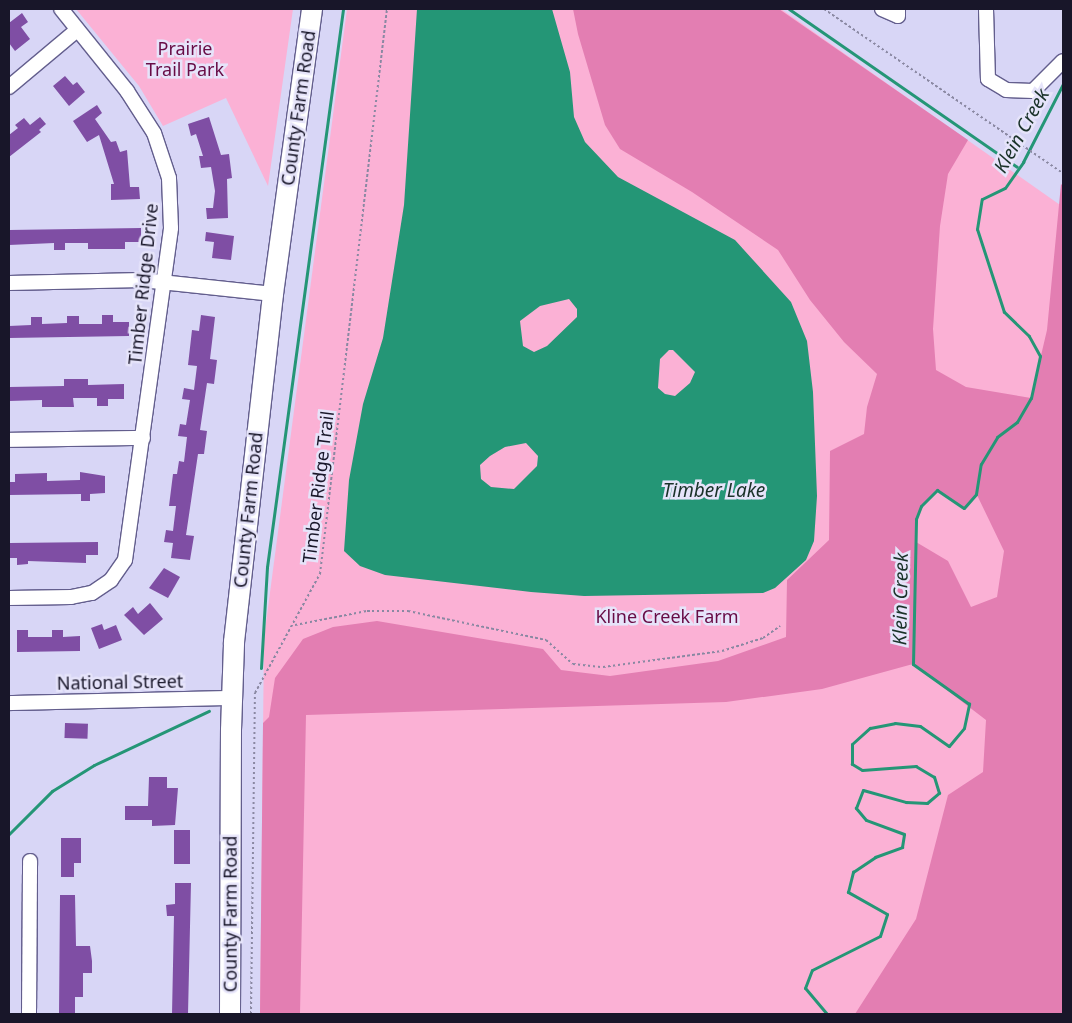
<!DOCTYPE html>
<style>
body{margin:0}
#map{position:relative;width:1072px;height:1023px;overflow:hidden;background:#d8d6f6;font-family:"Noto Sans",sans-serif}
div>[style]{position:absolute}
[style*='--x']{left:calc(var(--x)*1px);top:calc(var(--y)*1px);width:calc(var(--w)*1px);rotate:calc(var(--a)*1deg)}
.green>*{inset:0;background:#fbb1d5}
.forest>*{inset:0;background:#e37eb2}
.water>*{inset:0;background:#249676}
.stream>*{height:3px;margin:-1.5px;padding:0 1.5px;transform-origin:1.5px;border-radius:1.5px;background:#249676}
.building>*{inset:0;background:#7f4ea4;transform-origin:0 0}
.path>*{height:2px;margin-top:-1px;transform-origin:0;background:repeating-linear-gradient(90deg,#8a88a2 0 2.5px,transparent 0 5px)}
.roads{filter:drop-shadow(1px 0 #635e8d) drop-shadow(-1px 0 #635e8d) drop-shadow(0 1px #635e8d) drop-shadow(0 -1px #635e8d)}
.street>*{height:14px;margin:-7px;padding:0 7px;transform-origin:7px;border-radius:7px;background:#fff}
.secondary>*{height:20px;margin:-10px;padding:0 10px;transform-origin:10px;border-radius:10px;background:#fff}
span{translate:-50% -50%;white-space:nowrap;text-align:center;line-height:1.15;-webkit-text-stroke:5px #e6e4fa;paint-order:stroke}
.park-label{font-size:18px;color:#680c46}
.street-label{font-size:18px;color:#181629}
.water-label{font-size:19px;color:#1a3229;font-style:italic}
.frame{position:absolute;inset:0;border:10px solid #181629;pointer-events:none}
</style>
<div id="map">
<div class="green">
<i style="clip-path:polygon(76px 9px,293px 9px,268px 186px,226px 98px,163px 126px,139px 86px)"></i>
<i style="clip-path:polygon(347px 9px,781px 9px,1063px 207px,1063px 1014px,260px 1014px,264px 638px)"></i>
</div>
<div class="forest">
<i style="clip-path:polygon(evenodd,573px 9px,779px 9px,968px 140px,948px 174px,940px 226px,933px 329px,936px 370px,966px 387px,1031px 398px,1047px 330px,1061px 184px,1063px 186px,1063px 1014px,855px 1014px,916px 919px,948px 795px,983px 772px,986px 720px,913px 664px,822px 689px,726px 702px,306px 715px,300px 1014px,260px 1014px,263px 723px,269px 717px,275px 678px,303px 639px,333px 627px,377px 621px,543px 649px,561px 670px,610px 676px,718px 661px,786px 637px,787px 580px,829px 540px,830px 451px,864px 434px,867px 407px,877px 374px,844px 342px,810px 300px,778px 250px,692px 192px,620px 149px,605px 125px,578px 34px,573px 9px,937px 490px,964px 508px,977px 495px,1004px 551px,997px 597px,971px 607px,948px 561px,916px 542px,916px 519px,921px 506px,937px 490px)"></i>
</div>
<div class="water">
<i style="clip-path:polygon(evenodd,417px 9px,552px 9px,570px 72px,574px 117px,585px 142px,618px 177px,735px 240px,791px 302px,807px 341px,813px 392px,817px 496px,814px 541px,806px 560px,775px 588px,763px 593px,584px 596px,531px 592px,385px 575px,360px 566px,344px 551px,349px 480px,363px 404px,383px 338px,404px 205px,417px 9px,569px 299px,577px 309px,577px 317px,547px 346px,534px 352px,523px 346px,520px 321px,540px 306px,569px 299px,417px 9px,669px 350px,673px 350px,695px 372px,690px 383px,675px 396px,665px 394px,658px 388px,660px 359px,669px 350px,417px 9px,526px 443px,538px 456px,537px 466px,514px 489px,491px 487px,481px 479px,480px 465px,490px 456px,505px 447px,526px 443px)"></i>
</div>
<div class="stream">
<i style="--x:789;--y:9;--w:277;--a:34.7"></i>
<i style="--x:261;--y:668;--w:101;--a:-86.6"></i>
<i style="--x:267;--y:567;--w:563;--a:-82.24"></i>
<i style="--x:9;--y:834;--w:61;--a:-45"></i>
<i style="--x:52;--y:791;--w:49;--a:-31.8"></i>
<i style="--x:94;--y:765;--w:127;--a:-25.2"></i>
<i style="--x:827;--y:1014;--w:34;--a:-130"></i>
<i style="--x:805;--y:988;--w:19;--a:-69"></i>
<i style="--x:812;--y:970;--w:76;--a:-26.6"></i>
<i style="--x:880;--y:936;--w:23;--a:-72"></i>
<i style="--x:887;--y:914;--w:45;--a:-150.6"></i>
<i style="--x:848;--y:892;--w:21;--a:-76"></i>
<i style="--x:853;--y:872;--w:27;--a:-34"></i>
<i style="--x:875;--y:857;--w:29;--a:-20"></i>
<i style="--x:902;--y:847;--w:13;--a:-81"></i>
<i style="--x:904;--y:834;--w:40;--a:-159.8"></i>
<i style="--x:866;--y:820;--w:16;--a:-130"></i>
<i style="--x:856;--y:808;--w:19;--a:-69"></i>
<i style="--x:863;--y:790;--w:45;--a:15.6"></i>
<i style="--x:906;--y:802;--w:21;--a:3"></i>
<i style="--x:927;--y:803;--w:16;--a:-40"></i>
<i style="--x:939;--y:793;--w:17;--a:-107"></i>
<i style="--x:934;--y:777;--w:21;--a:-149"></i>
<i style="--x:916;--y:766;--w:54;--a:175.8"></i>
<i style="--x:862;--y:770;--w:12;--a:-149"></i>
<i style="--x:852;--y:764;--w:20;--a:-90"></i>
<i style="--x:852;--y:744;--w:24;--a:-42"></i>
<i style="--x:870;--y:728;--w:25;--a:-11"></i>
<i style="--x:895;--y:723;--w:25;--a:7"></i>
<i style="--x:920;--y:726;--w:35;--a:35"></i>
<i style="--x:949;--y:746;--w:23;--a:-50"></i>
<i style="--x:964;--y:728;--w:25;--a:-78"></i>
<i style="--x:969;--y:704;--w:69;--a:-144.5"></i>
<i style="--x:913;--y:664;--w:145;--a:-88.8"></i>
<i style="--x:916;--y:519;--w:14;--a:-69"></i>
<i style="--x:921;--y:506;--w:23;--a:-45"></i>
<i style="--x:937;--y:490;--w:32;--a:34"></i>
<i style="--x:964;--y:508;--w:18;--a:-49"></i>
<i style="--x:976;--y:494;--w:30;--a:-81"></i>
<i style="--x:981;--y:464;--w:31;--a:-59"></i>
<i style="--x:997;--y:437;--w:25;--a:-37"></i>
<i style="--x:1017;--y:422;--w:28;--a:-60"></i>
<i style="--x:1031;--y:398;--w:43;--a:-77.9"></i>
<i style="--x:1040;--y:356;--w:23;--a:-119"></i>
<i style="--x:1029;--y:336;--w:35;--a:-136"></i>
<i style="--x:1004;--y:312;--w:87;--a:-108"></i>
<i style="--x:977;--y:229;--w:30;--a:-81"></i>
<i style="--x:982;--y:199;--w:25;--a:-26"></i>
<i style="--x:1005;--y:188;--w:32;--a:-55"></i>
<i style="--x:1023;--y:162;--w:88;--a:-62.9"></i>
</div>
<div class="building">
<i style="clip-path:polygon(22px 13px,28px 22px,21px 27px,30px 39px,15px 51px,9px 43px,9px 23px)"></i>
<i style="clip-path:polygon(65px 76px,73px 85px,77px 82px,85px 92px,69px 106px,53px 86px)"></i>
<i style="clip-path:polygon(97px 105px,102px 113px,95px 119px,111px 142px,116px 141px,120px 152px,127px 150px,130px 187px,139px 187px,140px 199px,111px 200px,111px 184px,114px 184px,99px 135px,87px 142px,73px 121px)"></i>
<i style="clip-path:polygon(40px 117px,46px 124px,39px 130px,41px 132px,9px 157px,9px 135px,18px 128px,15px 125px,24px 118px,30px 125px)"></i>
<i style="clip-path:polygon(209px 117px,221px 155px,229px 154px,232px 178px,227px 179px,228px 218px,207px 219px,206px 208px,213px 208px,215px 191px,211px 167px,201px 168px,199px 156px,203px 156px,196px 134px,191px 136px,188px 124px)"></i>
<i style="clip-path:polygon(141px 228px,141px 242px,125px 242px,125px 249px,88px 249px,88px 243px,65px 243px,65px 250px,54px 250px,54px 243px,9px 245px,9px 230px)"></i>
<i style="clip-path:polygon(206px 232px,234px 236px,231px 260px,212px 258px,214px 242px,205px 241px)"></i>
<i style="clip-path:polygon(102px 315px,113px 315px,113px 322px,129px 322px,129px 336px,9px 338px,9px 326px,31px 325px,31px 317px,42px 317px,42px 324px,67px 323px,67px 316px,79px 316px,79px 324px,102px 324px)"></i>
<i style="clip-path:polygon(201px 315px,215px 317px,210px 359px,217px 360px,214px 384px,207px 383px,200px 430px,207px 431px,204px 454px,198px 454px,186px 535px,194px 536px,190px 560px,171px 558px,173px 543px,164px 542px,166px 530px,173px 531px,176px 506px,169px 506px,173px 474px,177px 474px,179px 461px,184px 462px,187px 437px,178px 436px,180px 424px,186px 425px,190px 400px,182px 399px,184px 388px,194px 390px,197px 366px,188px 365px,192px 330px,199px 331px)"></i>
<i style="clip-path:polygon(64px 379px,88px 379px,88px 385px,124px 384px,124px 399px,108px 399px,108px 406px,97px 406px,97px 398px,73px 398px,74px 407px,42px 407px,42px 400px,9px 401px,9px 387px,64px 386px)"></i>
<i style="clip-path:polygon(80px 472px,105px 476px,105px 493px,90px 494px,90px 501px,81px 501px,81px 494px,9px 495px,9px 482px,15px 482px,15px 474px,47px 473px,47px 481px,80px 480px)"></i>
<i style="clip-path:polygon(98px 542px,98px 555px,86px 555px,86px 563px,28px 561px,28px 564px,17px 565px,17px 558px,9px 558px,9px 543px)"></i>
<i style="clip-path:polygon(164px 568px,180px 577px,168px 598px,149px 588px)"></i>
<i style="clip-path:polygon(150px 603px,163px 619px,144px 635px,124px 615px,133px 607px,138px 614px)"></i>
<i style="clip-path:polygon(102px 624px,104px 630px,116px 625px,122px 640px,99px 649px,91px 628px)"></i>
<i style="clip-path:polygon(17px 630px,28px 630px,28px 637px,52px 637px,52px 630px,63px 630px,63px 637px,80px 636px,80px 651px,17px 652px)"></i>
<i style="left:65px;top:723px;width:23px;height:15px;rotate:2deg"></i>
<i style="clip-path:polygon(149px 777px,167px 777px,167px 788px,178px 788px,175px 825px,152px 826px,152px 820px,125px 820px,125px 806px,148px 806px)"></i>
<i style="left:174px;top:830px;width:16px;height:34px"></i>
<i style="clip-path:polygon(61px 838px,81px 838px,81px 863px,74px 863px,74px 877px,61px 877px)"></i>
<i style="clip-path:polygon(175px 883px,191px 883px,188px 1014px,172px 1014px,174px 916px,167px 916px,166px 905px,175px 904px)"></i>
<i style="clip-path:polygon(60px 895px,75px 895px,76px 946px,90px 946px,92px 961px,92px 973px,83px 973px,83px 997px,75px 997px,75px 1014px,59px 1014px)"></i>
</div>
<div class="path">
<i style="--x:824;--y:9;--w:290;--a:34.5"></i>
<i style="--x:295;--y:625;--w:73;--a:-11"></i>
<i style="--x:367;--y:611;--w:41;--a:0"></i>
<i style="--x:408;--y:611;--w:141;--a:11.9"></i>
<i style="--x:546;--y:640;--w:36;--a:42"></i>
<i style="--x:573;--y:664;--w:30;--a:6"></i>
<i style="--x:603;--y:667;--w:120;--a:-7.7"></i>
<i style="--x:722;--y:651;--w:43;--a:-17.6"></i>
<i style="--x:763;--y:638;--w:21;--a:-35"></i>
<i style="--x:251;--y:1014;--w:321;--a:-89.3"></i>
<i style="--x:255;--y:693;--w:136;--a:-61.4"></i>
<i style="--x:320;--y:574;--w:569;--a:-83.24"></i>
</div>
<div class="roads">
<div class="street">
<i style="--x:882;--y:9;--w:17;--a:24"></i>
<i style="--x:898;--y:16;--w:7;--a:-90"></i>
<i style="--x:986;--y:9;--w:70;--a:88.4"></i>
<i style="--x:988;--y:79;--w:21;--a:31"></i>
<i style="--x:1006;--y:90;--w:27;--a:2"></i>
<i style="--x:1033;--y:91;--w:42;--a:-45"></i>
<i style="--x:9;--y:87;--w:89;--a:-40"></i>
<i style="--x:9;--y:283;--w:133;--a:-1.3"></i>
<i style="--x:142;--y:280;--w:132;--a:6.1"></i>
<i style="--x:9;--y:440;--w:134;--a:-0.9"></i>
<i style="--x:9;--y:598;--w:62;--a:-0.9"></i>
<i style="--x:71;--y:597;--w:21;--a:-11"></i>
<i style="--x:92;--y:593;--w:23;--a:-34"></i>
<i style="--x:111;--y:580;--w:24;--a:-55"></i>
<i style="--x:125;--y:560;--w:335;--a:-82.1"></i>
<i style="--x:171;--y:228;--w:50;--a:-92.3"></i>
<i style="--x:169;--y:178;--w:47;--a:-108.4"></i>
<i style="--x:154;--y:133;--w:50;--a:-122.7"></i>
<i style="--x:127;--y:91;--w:105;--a:-128.8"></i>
<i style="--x:9;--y:703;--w:222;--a:-1.3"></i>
<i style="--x:29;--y:1014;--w:153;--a:-89.6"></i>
</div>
<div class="secondary">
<i style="--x:230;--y:1014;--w:284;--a:-89.8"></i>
<i style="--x:231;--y:730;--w:88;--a:-88"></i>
<i style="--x:234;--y:642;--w:350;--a:-83.6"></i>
<i style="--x:273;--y:294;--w:288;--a:-82.2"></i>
</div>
</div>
<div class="park-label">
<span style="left:185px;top:59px">Prairie<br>Trail Park</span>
<span style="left:667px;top:616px">Kline Creek Farm</span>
</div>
<div class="street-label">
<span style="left:298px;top:108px;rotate:-82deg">County Farm Road</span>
<span style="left:143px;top:284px;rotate:-84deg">Timber Ridge Drive</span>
<span style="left:318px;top:487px;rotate:-83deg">Timber Ridge Trail</span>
<span style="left:248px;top:510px;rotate:-84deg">County Farm Road</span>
<span style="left:120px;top:682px;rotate:-1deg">National Street</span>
<span style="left:230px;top:914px;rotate:-90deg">County Farm Road</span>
</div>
<div class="water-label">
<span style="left:1022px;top:131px;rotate:-61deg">Klein Creek</span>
<span style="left:714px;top:491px">Timber Lake</span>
<span style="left:901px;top:599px;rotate:-89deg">Klein Creek</span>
</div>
<div class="frame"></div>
</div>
